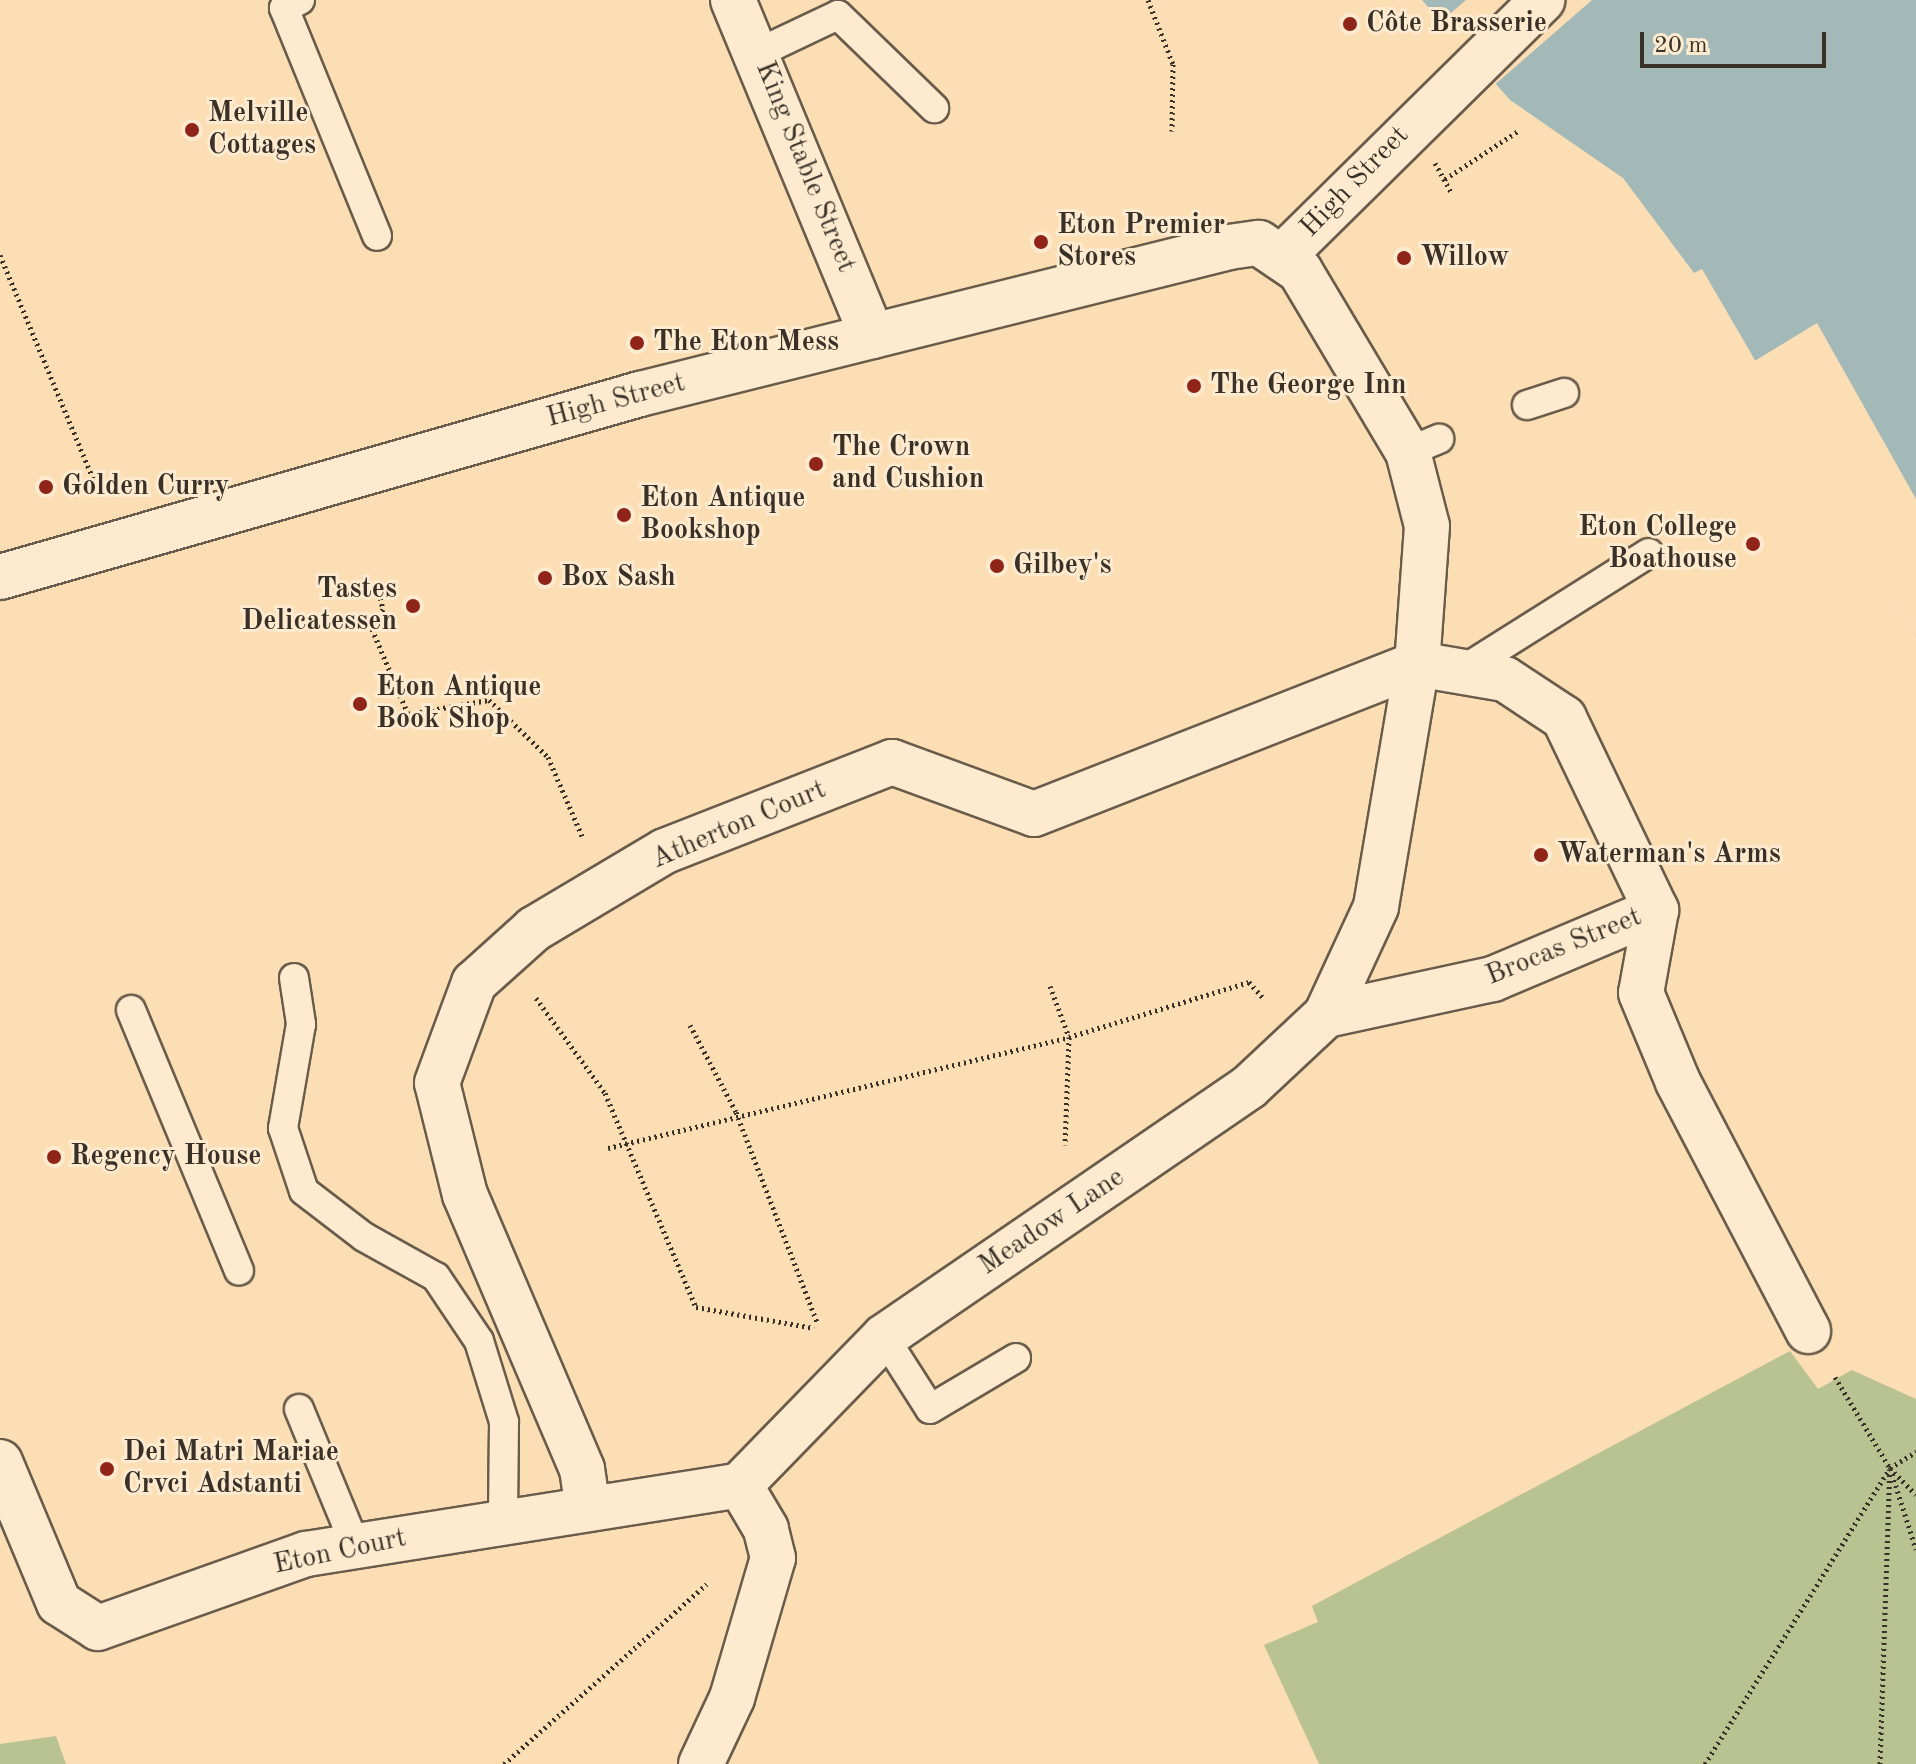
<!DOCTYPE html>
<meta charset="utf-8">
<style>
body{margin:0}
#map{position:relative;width:1916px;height:1764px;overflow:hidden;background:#fcdeb5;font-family:"Old Standard TT",serif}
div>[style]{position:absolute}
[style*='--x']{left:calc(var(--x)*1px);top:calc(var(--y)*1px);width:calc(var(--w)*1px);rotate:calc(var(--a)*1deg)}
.green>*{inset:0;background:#b9c291}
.water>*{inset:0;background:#a3b9b8}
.pier>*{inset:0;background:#fcdeb5}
.path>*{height:5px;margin-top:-2.5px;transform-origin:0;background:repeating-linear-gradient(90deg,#393127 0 2px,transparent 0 6px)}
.roads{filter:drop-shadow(2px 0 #6a5c4a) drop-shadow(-2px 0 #6a5c4a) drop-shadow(0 2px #6a5c4a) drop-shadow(0 -2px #6a5c4a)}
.lane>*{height:28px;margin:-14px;padding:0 14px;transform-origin:14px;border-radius:14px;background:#fdeacf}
.street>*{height:44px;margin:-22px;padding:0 22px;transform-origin:22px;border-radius:22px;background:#fdeacf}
.secondary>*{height:44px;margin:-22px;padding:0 22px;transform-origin:22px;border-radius:22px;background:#fdeacf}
.path-bridge>*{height:5px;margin-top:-2.5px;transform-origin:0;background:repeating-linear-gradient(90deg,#393127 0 2px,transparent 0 6px)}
.dots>*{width:22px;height:22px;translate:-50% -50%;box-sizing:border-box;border:4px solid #fdeacf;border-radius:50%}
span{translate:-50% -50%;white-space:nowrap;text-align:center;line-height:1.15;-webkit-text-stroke:6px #fdeacf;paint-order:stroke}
.poi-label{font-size:28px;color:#393127;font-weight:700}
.left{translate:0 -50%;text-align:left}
.right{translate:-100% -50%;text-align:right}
.street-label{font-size:28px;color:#393127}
.scale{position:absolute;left:1640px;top:32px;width:186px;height:36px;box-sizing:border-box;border:4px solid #393127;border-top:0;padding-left:10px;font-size:24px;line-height:28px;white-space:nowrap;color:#393127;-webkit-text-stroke:6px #fdeacf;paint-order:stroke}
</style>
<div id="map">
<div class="green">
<i style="clip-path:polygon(1790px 1351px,1818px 1389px,1852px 1370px,1916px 1399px,1916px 1764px,1319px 1764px,1264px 1645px,1318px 1622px,1312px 1606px)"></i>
<i style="clip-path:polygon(56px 1736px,66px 1764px,0 1764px,0 1744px)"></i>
</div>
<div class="water">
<i style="clip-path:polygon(1422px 0,1916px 0,1916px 637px,1702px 269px,1694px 273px,1623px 178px,1510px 100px)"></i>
</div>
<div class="pier">
<i style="clip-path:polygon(1466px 0,1592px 0,1492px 87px,1437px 25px)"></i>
<i style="clip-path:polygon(1817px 323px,1916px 499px,1916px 637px,1753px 362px)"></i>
</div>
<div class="path">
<i style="--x:1148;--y:0;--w:69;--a:68.7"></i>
<i style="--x:1173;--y:64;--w:67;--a:90.9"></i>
<i style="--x:1445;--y:179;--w:87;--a:-33.3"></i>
<i style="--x:0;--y:255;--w:256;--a:67.4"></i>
<i style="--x:379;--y:592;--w:17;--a:77"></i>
<i style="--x:383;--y:609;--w:23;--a:119"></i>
<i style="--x:372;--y:629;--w:92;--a:67"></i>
<i style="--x:408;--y:714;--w:82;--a:-9.8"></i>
<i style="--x:489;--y:700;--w:82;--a:44"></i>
<i style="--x:548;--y:757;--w:86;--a:66.7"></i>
<i style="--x:1050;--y:986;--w:54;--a:69.6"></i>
<i style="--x:1069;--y:1037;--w:108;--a:92.1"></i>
<i style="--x:536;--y:998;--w:117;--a:54"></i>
<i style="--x:605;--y:1093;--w:233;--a:67"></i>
<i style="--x:696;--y:1307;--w:120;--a:10.1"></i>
<i style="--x:690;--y:1025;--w:98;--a:62.1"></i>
<i style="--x:736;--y:1112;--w:227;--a:68.9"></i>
<i style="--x:608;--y:1148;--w:474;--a:-13.5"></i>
<i style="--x:1069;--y:1037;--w:188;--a:-17"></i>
<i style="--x:1249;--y:982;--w:24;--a:48"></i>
<i style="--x:1835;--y:1377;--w:106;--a:58.9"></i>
<i style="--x:1890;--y:1468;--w:37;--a:46"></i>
<i style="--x:1892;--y:1474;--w:79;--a:72.3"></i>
<i style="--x:504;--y:1764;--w:271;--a:-41.6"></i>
<i style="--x:1705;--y:1764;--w:349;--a:-58"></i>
<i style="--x:1890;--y:1468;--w:31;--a:-32"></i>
<i style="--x:1880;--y:1764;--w:295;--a:-88.1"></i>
</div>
<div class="roads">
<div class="lane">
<i style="--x:300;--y:0;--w:18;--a:153"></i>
<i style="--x:284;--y:8;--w:246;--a:67.8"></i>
<i style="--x:760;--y:52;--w:86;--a:-25.4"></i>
<i style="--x:838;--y:15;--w:134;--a:44.1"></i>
<i style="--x:1527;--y:405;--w:39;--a:-18"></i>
<i style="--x:1408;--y:452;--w:34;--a:-23"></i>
<i style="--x:1460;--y:672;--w:223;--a:-32.2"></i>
<i style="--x:294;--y:978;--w:47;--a:81.3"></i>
<i style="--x:301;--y:1024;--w:106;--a:99.8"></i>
<i style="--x:283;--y:1128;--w:66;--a:71.6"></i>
<i style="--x:304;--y:1191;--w:76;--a:37.5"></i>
<i style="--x:364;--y:1237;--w:82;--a:29.1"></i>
<i style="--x:436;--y:1277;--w:77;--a:56.1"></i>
<i style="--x:479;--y:1341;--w:85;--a:72.8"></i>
<i style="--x:504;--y:1422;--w:98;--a:90.6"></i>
<i style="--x:131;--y:1010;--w:282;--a:67.5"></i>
<i style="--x:884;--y:1337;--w:85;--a:57.4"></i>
<i style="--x:930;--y:1409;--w:100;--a:-30.7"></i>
<i style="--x:299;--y:1409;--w:147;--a:67.6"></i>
</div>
<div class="street">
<i style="--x:733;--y:0;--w:364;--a:67.5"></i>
<i style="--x:1284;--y:255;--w:363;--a:-44.6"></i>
<i style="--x:1656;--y:910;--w:84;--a:100.2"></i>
<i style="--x:1641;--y:993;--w:96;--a:67.4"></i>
<i style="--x:1678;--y:1082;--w:281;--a:62.4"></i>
<i style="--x:1326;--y:1015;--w:171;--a:-12.2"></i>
<i style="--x:1493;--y:979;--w:177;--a:-22.9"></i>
<i style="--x:588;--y:1509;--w:40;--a:-98.5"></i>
<i style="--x:582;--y:1469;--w:298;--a:-113.1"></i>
<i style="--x:465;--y:1195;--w:115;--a:-104"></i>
<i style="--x:437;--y:1083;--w:107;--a:-69.7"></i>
<i style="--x:474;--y:983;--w:81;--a:-42"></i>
<i style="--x:534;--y:929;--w:152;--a:-30.8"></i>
<i style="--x:665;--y:851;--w:244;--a:-21.4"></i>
<i style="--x:892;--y:762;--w:151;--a:20.1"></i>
<i style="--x:1034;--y:814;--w:411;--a:-21.4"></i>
<i style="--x:1417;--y:664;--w:89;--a:9.7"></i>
<i style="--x:1505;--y:679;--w:71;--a:33.5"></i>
<i style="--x:1564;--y:718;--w:213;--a:64.4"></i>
</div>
<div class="secondary">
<i style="--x:0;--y:577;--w:666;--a:-15.96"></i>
<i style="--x:640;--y:394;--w:607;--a:-14.01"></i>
<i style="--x:1229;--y:247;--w:30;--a:-8"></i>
<i style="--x:1259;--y:243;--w:50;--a:34.3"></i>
<i style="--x:1300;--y:271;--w:211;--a:59.2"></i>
<i style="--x:1408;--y:452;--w:76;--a:75.6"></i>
<i style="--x:1427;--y:526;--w:138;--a:94.1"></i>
<i style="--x:1417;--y:664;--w:246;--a:99.6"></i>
<i style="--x:1376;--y:907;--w:119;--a:114.8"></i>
<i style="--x:1326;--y:1015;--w:105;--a:136.9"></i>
<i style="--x:1249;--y:1087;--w:442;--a:145.6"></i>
<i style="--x:884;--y:1337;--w:206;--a:134.2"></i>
<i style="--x:0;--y:1462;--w:153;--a:67.3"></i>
<i style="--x:59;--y:1603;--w:46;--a:32.7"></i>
<i style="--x:98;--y:1628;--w:221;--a:-19.6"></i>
<i style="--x:306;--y:1554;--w:439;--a:-9"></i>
<i style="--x:701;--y:1764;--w:73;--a:-64.8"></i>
<i style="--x:732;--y:1698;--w:146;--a:-73.7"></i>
<i style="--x:773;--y:1558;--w:30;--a:-104"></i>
<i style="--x:766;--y:1529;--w:51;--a:-120.6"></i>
</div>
</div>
<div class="path-bridge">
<i style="--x:1435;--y:163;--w:35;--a:61"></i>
</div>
<div class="dots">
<i style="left:1350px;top:24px;background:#8f2418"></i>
<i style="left:192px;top:130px;background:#8f2418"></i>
<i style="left:1041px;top:242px;background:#8f2418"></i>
<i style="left:1404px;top:258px;background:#8f2418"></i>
<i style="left:637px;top:343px;background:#8f2418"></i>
<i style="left:1194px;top:386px;background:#8f2418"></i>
<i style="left:816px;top:464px;background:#8f2418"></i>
<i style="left:46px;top:487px;background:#8f2418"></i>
<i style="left:624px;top:515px;background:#8f2418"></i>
<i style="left:1753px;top:544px;background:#8f2418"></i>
<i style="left:997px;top:566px;background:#8f2418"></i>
<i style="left:545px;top:578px;background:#8f2418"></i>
<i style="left:413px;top:606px;background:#8f2418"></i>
<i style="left:360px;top:704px;background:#8f2418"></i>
<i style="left:1541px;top:855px;background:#8f2418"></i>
<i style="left:54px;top:1157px;background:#8f2418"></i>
<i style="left:107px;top:1469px;background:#8f2418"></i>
</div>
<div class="poi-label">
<span class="left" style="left:1366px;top:24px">Côte Brasserie</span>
<span class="left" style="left:208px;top:130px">Melville<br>Cottages</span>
<span class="left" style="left:1057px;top:242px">Eton Premier<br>Stores</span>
<span class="left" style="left:1420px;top:258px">Willow</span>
<span class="left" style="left:653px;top:343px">The Eton Mess</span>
<span class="left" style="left:1210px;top:386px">The George Inn</span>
<span class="left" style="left:832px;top:464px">The Crown<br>and Cushion</span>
<span class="left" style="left:62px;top:487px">Golden Curry</span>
<span class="left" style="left:640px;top:515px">Eton Antique<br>Bookshop</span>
<span class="right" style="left:1737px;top:544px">Eton College<br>Boathouse</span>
<span class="left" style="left:1013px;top:566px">Gilbey's</span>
<span class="left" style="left:561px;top:578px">Box Sash</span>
<span class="right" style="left:397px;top:606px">Tastes<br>Delicatessen</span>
<span class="left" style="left:376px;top:704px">Eton Antique<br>Book Shop</span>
<span class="left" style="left:1557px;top:855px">Waterman's Arms</span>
<span class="left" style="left:70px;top:1157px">Regency House</span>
<span class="left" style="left:123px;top:1469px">Dei Matri Mariae<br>Crvci Adstanti</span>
</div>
<div class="street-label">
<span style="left:805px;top:167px;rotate:68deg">King Stable Street</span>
<span style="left:1355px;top:182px;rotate:-46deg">High Street</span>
<span style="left:616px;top:401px;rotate:-15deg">High Street</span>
<span style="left:739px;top:825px;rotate:-23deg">Atherton Court</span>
<span style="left:1564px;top:947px;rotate:-22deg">Brocas Street</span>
<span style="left:1052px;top:1222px;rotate:-34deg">Meadow Lane</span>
<span style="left:340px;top:1552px;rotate:-12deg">Eton Court</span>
</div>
<div class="scale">20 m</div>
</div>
